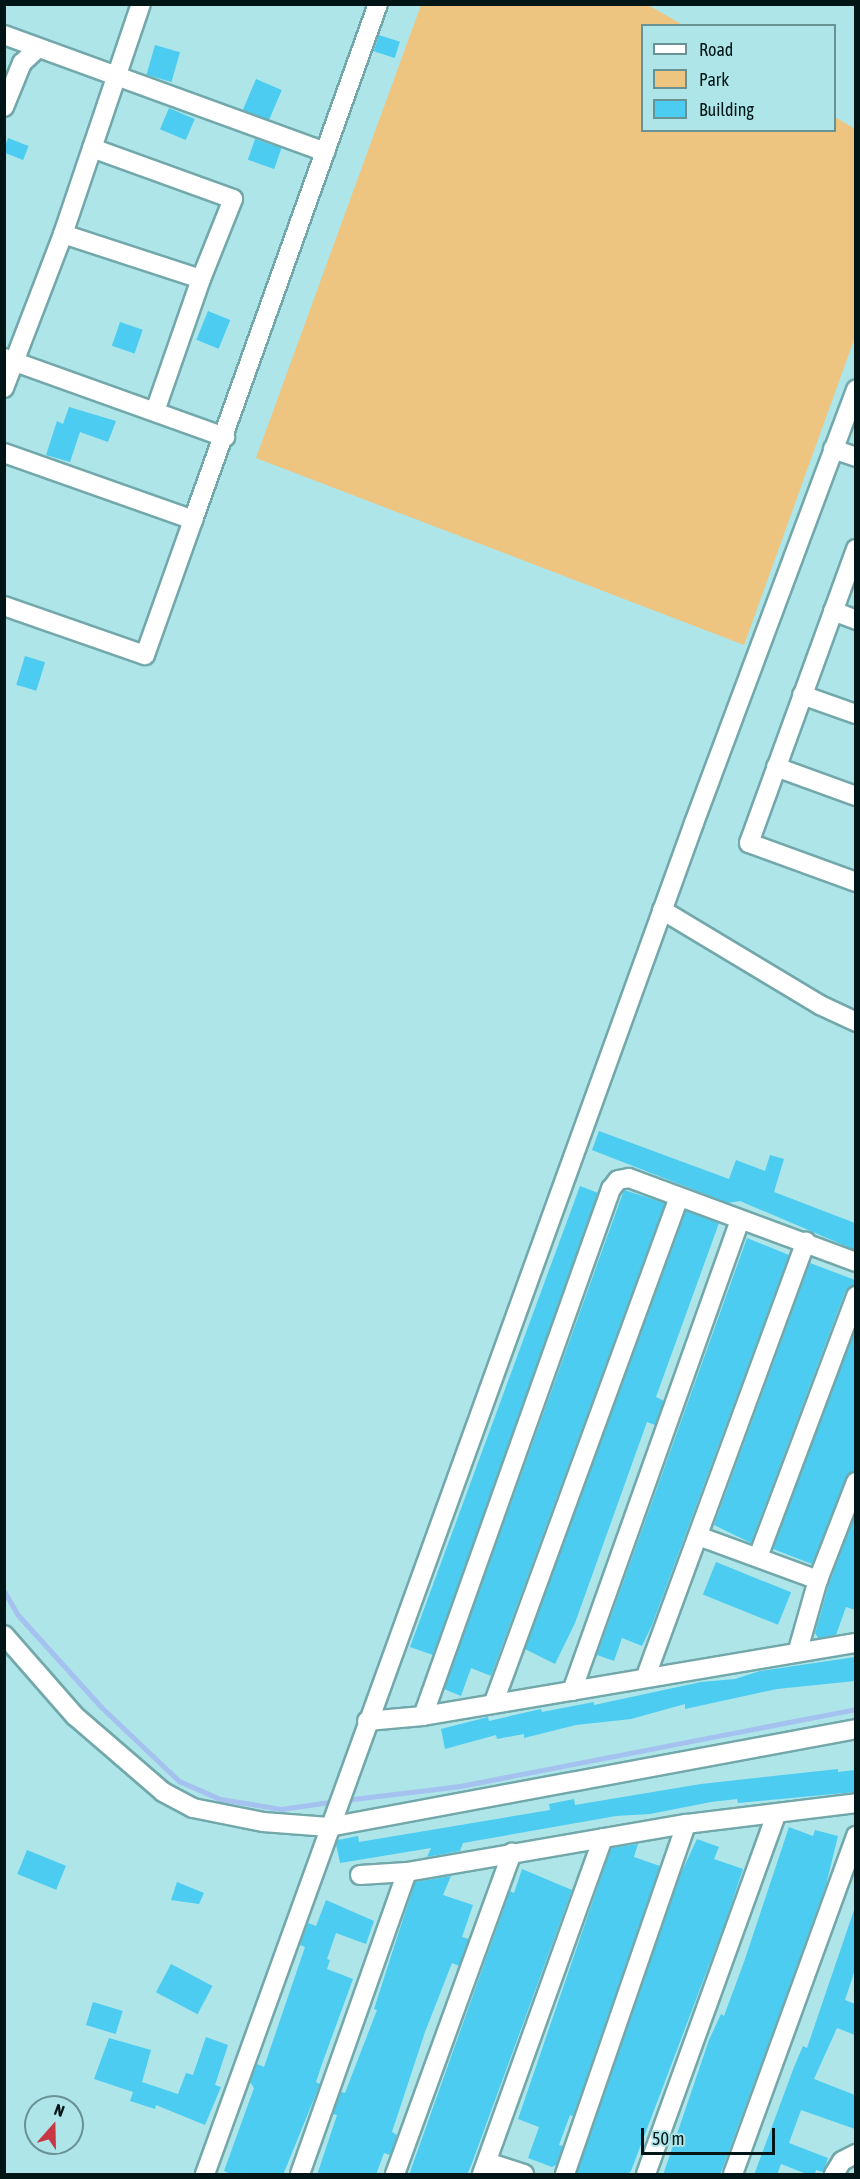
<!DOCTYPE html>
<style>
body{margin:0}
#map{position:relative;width:860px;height:2179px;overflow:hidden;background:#aee5e8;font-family:"Asap Condensed",sans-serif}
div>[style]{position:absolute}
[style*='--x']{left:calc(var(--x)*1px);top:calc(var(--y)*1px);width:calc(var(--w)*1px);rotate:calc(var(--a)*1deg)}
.green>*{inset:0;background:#edc580}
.stream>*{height:5px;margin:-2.5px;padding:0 2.5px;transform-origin:2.5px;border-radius:2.5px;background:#a5c1f0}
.building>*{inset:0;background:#4cccf1;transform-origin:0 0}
.roads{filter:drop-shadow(2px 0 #73a8ab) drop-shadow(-2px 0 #73a8ab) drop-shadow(0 2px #73a8ab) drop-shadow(0 -2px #73a8ab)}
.minor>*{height:18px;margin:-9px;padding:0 9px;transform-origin:9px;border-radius:9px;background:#fff}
span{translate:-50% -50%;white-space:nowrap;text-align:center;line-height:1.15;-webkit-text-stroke:4.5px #aee5e8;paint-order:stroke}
.frame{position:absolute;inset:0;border:6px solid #011516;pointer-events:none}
.legend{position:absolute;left:641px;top:24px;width:195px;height:108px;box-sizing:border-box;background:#aee5e8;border:2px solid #699294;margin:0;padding:8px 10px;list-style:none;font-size:18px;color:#011516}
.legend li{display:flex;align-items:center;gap:12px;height:30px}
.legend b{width:30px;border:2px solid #699294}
.north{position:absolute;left:24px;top:2095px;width:60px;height:60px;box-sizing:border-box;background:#aee5e8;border:2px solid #699294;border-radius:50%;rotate:20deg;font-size:16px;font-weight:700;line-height:24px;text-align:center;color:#011516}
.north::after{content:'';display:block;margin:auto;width:21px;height:27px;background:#c73744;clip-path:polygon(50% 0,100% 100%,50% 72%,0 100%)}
.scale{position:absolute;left:641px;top:2128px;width:134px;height:27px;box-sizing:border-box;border:3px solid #011516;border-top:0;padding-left:8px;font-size:18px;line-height:21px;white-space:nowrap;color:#011516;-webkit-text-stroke:4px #aee5e8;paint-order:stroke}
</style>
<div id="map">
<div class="green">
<i style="clip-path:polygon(421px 5px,648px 5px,683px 25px,642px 26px,642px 130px,834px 130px,835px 117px,855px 129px,855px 337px,744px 645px,256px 458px)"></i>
</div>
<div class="stream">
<i style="--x:4;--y:1591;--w:28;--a:60"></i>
<i style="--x:18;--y:1615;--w:124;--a:47.9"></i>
<i style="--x:101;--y:1707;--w:108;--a:43.5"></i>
<i style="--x:179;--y:1781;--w:45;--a:23.7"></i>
<i style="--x:220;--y:1799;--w:62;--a:9.3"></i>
<i style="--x:281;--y:1809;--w:56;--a:-8.3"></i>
<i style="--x:345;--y:1800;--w:116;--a:-6.9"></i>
<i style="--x:460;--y:1786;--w:403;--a:-11"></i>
</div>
<div class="building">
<i style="left:379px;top:35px;width:22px;height:17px;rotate:18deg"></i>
<i style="left:155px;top:45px;width:26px;height:31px;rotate:16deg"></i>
<i style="left:256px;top:79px;width:28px;height:34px;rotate:23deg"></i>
<i style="left:169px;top:108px;width:28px;height:23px;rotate:23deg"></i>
<i style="left:8px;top:138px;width:22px;height:15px;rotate:21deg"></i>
<i style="left:255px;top:139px;width:28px;height:22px;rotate:19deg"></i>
<i style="left:208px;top:311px;width:24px;height:31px;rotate:22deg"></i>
<i style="left:120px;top:322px;width:24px;height:25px;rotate:19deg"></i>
<i style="clip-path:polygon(69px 407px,116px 421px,108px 442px,80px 432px,70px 462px,46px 455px,57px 421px,63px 424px)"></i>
<i style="left:25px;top:656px;width:21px;height:30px;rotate:17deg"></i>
<i style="clip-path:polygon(599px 1131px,729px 1179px,736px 1160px,765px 1171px,770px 1155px,784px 1159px,774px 1192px,855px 1223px,855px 1250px,740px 1201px,728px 1203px,592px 1150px)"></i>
<i style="clip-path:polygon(580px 1186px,598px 1193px,433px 1655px,410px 1647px)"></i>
<i style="clip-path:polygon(624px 1190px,665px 1203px,491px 1676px,471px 1668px,461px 1696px,444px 1689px)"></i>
<i style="clip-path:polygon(686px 1211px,719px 1223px,656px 1397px,664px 1401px,655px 1425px,647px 1422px,575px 1623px,555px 1664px,525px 1649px)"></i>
<i style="clip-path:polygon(747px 1238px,789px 1255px,652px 1625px,642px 1646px,622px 1638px,614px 1661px,597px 1655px)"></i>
<i style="clip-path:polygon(810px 1263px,855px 1280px,855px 1285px,845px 1292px,751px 1543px,714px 1525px)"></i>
<i style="clip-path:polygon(855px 1329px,855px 1471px,846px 1478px,812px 1564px,773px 1549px)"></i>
<i style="clip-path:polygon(855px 1514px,855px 1610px,846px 1607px,836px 1635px,818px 1638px,815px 1633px,829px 1584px)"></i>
<i style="left:716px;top:1562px;width:81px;height:35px;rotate:22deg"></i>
<i style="clip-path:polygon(855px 1657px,855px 1681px,777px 1689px,685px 1709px,685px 1704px,631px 1719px,576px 1725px,524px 1738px,524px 1734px,497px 1739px,496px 1735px,445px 1749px,441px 1729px,488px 1717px,489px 1721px,541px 1709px,542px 1712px,594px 1702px,594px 1705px,701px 1682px,735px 1679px,760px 1671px)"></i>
<i style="clip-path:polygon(838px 1769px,838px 1772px,855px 1770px,855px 1792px,738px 1803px,737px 1799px,711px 1802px,650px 1814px,616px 1816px,463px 1843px,460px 1851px,427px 1857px,431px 1848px,340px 1863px,336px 1844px,338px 1840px,358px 1836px,359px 1842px,550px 1810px,549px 1804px,574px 1799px,575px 1805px,701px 1784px)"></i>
<i style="clip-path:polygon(789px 1827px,813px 1836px,815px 1830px,838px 1836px,826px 1885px,774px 2029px,720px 2175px,663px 2175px,709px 2040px,721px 2014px,724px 2016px,744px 1962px)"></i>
<i style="clip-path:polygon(697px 1839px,719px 1847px,714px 1859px,743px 1869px,725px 1923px,631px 2171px,626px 2175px,581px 2175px,577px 2173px,681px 1873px)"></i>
<i style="clip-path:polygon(638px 1844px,634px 1857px,660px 1866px,573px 2116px,570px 2115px,559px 2145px,563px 2146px,556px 2165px,552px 2167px,528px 2158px,539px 2127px,518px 2119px,611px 1848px)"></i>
<i style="left:27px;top:1850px;width:42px;height:26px;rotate:22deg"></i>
<i style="clip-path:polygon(522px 1869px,572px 1890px,472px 2163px,467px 2175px,409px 2175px,510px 1891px,514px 1893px)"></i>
<i style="clip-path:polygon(451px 1876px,443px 1895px,473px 1905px,462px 1937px,469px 1939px,459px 1966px,452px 1963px,425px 2032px,392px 2132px,397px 2135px,390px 2155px,384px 2153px,376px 2175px,317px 2175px,337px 2115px,333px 2114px,341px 2092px,345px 2093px,377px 2010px,374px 2009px,415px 1882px)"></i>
<i style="clip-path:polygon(177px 1882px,204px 1893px,199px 1904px,171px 1900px)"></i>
<i style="clip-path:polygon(326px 1900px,374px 1921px,366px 1944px,336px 1933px,327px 1959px,330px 1960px,327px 1969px,353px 1979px,322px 2064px,316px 2082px,320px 2084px,283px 2175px,233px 2175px,224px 2171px,254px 2088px,250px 2082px,257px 2064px,264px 2067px,305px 1947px,300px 1945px,308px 1923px,316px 1926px)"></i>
<i style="clip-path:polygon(854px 1910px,855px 1970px,845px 2000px,855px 2004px,855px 2035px,837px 2028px,814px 2079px,855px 2095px,855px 2129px,801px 2110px,789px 2143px,828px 2158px,823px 2172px,816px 2170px,815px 2175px,809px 2175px,781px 2164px,777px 2175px,754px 2175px,794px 2067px,803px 2046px,807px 2048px)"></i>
<i style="left:171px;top:1964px;width:47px;height:32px;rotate:28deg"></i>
<i style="left:93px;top:2002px;width:31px;height:24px;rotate:17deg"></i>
<i style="clip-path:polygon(206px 2037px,228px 2045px,215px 2085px,221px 2087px,205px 2125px,156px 2105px,155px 2109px,130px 2101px,133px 2092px,94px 2079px,109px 2038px,151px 2050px,142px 2082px,178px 2094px,186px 2073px,193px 2075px)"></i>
</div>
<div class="roads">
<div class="minor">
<i style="--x:4;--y:35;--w:342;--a:20"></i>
<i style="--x:4;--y:107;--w:48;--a:-67.8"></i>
<i style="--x:22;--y:63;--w:22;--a:-43"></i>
<i style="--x:92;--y:148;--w:150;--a:19.9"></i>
<i style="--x:233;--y:199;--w:86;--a:111.8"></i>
<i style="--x:63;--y:234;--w:145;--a:18.1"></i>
<i style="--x:201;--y:279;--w:140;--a:109.2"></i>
<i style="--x:4;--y:358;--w:235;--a:19.7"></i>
<i style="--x:4;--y:388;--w:165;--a:-69"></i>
<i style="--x:63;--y:234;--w:243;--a:-71.3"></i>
<i style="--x:833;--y:449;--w:24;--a:19"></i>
<i style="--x:4;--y:453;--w:201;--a:19.5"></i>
<i style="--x:193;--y:520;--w:548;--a:-70.28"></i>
<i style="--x:856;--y:549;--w:313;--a:110"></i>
<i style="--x:749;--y:843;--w:114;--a:20"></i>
<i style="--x:4;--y:606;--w:149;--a:19.2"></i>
<i style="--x:145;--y:655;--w:143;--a:-70.4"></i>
<i style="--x:833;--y:611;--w:25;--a:21"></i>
<i style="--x:802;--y:695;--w:57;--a:19.4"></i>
<i style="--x:776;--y:767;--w:85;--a:19.9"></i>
<i style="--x:662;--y:910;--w:184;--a:31"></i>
<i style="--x:820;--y:1005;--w:40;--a:25"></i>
<i style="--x:698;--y:1536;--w:128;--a:20.1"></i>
<i style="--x:758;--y:1557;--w:279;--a:-69.4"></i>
<i style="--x:4;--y:1635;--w:108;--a:48.8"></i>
<i style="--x:75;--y:1716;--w:116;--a:40.8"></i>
<i style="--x:163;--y:1792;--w:34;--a:28"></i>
<i style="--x:193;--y:1808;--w:71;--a:11.3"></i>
<i style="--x:263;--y:1822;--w:66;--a:4.3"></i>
<i style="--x:329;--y:1827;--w:536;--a:-10.53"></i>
<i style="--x:798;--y:1650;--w:73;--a:-74.1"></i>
<i style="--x:818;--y:1580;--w:105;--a:-68.8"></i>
<i style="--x:646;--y:1676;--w:463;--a:-69.8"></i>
<i style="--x:572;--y:1691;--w:500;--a:-70.37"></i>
<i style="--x:494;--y:1702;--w:538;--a:-69.88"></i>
<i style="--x:423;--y:1716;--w:560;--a:-70.37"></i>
<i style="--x:611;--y:1189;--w:11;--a:-52"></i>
<i style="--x:618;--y:1180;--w:11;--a:-10"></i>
<i style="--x:629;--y:1178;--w:242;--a:20.3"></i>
<i style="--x:367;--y:1721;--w:56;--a:-5.1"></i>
<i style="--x:423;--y:1716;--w:439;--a:-9.6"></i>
<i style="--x:360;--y:1875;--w:47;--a:-3.7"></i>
<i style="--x:407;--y:1872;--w:283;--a:-9.8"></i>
<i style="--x:686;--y:1824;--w:171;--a:-7"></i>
<i style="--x:487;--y:2162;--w:39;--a:18"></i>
<i style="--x:205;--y:2174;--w:1437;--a:-70.1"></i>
<i style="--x:694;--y:823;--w:463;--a:-69.5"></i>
<i style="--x:300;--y:2174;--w:320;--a:-70.5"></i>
<i style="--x:395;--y:2174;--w:342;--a:-70"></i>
<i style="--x:482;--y:2174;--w:357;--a:-70.2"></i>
<i style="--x:565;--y:2174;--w:370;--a:-70.9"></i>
<i style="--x:646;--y:2174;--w:383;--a:-70.1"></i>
<i style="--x:733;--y:2174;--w:360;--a:-70"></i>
<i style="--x:834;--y:2174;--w:15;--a:-58"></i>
<i style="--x:842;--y:2161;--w:16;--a:-27"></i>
</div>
</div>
<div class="frame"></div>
<ul class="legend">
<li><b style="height:8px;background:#fff"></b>Road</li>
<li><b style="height:16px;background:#edc580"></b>Park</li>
<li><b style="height:16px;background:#4cccf1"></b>Building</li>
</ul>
<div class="north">N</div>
<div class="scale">50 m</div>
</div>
